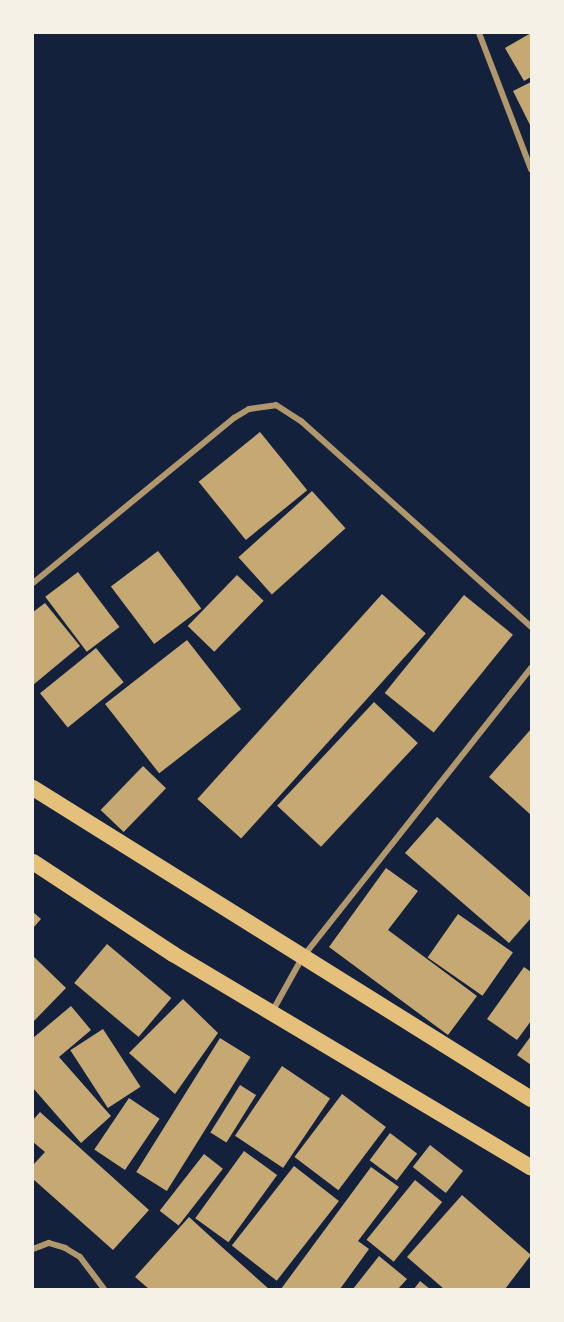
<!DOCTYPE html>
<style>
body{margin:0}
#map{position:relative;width:564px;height:1322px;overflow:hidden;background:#14213d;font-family:"PT Sans",sans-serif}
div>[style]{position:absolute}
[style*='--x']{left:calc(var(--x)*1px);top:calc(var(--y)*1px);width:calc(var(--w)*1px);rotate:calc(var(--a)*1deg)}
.building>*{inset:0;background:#c6a872;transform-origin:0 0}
.minor>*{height:6px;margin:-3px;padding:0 3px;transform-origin:3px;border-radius:3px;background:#b1986c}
.trunk>*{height:16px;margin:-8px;padding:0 8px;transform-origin:8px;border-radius:8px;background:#e5c07b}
span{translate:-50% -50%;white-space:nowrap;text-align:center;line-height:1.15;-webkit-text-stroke:6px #f6f1e7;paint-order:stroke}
.frame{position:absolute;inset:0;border:34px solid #f6f1e7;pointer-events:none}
</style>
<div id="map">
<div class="building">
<i style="clip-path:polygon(531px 33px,531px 77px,524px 81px,505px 48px)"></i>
<i style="clip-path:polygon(531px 82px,531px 127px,513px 91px)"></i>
<i style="left:260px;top:432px;width:75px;height:79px;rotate:51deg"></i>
<i style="left:312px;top:491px;width:50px;height:99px;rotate:48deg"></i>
<i style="left:158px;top:551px;width:72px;height:59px;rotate:53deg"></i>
<i style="left:78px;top:572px;width:69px;height:41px;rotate:53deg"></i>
<i style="left:237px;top:575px;width:37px;height:71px;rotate:44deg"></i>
<i style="left:382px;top:594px;width:59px;height:276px;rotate:42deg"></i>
<i style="left:464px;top:595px;width:63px;height:126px;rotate:39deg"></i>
<i style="clip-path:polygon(45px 603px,80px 646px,33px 685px,33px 612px)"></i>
<i style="left:187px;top:640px;width:88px;height:104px;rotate:52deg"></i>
<i style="left:96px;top:648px;width:44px;height:72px;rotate:51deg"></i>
<i style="left:374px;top:702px;width:60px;height:142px;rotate:43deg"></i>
<i style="clip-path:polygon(531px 729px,531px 815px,489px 777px)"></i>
<i style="left:143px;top:766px;width:32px;height:61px;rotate:44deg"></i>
<i style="clip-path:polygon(437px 817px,531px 898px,531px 918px,509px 943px,405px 853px)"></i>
<i style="clip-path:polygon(386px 868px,418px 891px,388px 930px,477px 996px,448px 1035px,329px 947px)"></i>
<i style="clip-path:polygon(33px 912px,41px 919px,33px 928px)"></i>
<i style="left:458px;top:914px;width:67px;height:53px;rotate:35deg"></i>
<i style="left:107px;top:944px;width:84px;height:51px;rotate:40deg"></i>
<i style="clip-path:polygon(33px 956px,66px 988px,33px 1022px)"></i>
<i style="clip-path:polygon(524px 967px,531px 972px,531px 1021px,517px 1040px,487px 1019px)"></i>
<i style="clip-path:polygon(183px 999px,218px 1033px,175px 1094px,129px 1053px)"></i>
<i style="clip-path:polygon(71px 1006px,91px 1030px,59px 1057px,111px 1116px,81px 1143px,33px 1088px,33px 1038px)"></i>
<i style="left:103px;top:1029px;width:69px;height:39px;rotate:57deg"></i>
<i style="clip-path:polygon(531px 1036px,531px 1065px,517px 1055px)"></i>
<i style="left:220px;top:1038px;width:36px;height:158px;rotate:32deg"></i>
<i style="left:282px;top:1066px;width:58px;height:84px;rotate:34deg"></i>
<i style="left:240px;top:1085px;width:19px;height:56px;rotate:32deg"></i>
<i style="left:342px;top:1094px;width:55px;height:79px;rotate:37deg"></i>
<i style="left:129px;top:1098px;width:37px;height:62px;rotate:34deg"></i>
<i style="clip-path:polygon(40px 1112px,149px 1210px,113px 1250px,33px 1179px,33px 1165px,45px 1152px,33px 1142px,33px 1120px)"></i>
<i style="left:390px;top:1133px;width:34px;height:34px;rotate:37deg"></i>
<i style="left:430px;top:1145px;width:42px;height:28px;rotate:38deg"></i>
<i style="left:244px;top:1151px;width:41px;height:83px;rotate:36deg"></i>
<i style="left:204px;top:1154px;width:24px;height:72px;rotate:38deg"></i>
<i style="left:294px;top:1166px;width:57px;height:101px;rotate:38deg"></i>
<i style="clip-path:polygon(371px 1167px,399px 1187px,358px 1241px,369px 1249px,340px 1289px,281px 1289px)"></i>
<i style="left:415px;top:1180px;width:35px;height:77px;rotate:39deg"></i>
<i style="clip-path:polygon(462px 1195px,531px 1255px,505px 1289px,444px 1289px,407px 1257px)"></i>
<i style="clip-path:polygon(189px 1217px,223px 1248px,269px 1289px,149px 1289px,135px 1277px)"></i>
<i style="clip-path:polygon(379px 1256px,407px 1279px,398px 1289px,353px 1289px)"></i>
<i style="clip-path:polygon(420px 1281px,430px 1289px,414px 1289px)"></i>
</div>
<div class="minor">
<i style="--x:479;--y:33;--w:146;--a:69.1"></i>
<i style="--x:33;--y:583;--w:260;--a:-39.4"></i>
<i style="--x:234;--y:418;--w:17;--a:-31"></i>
<i style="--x:249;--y:409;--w:27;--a:-8"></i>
<i style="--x:276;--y:405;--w:30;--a:33"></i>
<i style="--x:301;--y:421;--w:309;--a:41.8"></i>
<i style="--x:272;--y:1012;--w:62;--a:-60.9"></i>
<i style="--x:302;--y:958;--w:370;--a:-51.7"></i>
<i style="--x:33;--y:1249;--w:17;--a:-21"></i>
<i style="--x:49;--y:1243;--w:17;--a:17"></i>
<i style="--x:65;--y:1248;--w:17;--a:31"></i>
<i style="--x:80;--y:1257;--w:40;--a:53"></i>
</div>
<div class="trunk">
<i style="--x:33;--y:788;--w:587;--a:31.98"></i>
<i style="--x:33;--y:862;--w:168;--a:33.3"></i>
<i style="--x:173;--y:954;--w:417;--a:30.8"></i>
</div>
<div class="frame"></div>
</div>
